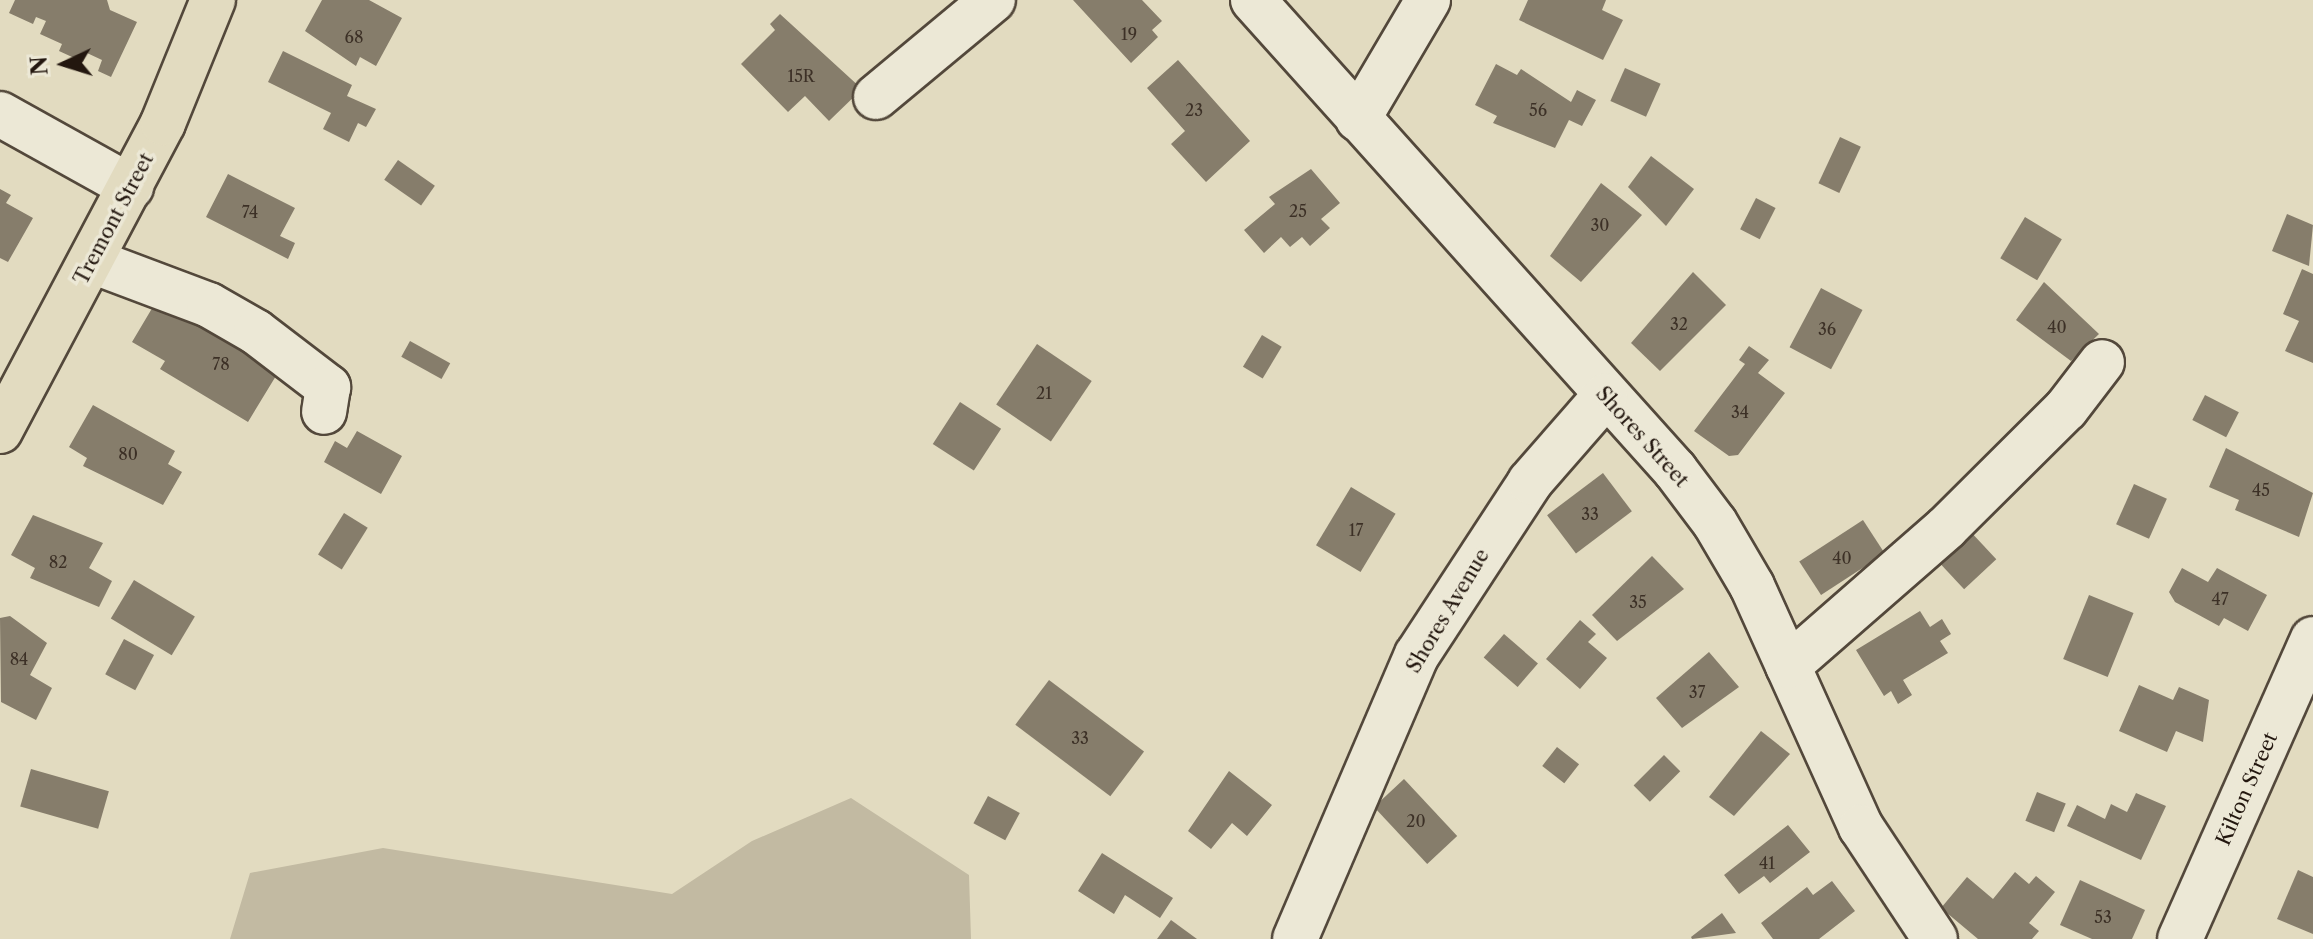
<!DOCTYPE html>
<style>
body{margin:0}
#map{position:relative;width:2313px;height:939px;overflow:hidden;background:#e2dbc0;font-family:"Libre Caslon Text",serif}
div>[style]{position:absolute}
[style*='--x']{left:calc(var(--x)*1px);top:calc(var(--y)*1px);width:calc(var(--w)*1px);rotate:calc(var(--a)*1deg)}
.green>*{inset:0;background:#c2baa2}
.building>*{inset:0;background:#867d6b;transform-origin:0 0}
.roads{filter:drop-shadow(2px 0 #53483b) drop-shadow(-2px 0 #53483b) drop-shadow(0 2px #53483b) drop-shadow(0 -2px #53483b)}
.minor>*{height:44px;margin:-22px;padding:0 22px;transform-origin:22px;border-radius:22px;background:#ece8d6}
.major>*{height:44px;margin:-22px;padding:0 22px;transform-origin:22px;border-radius:22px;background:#e2dbc0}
span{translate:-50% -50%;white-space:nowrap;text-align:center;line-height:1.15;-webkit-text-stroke:7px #ece8d6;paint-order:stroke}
.number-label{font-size:16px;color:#3c3026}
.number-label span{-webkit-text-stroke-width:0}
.street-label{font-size:20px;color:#23170f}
.north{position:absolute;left:24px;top:24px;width:80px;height:80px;-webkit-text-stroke:6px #ece8d6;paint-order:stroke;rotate:266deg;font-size:22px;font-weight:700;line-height:32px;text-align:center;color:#23170f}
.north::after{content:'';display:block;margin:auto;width:28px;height:36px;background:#23170f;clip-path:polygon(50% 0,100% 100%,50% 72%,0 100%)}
</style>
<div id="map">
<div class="green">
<i style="clip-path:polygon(851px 798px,969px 875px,971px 939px,230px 939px,250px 873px,383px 848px,672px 894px,752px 841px)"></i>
</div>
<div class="building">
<i style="clip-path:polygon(15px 0,107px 0,110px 10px,137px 22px,111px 77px,98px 71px,102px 60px,87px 53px,83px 62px,59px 51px,62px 44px,40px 34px,46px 21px,36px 17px,33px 24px,9px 13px)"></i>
<i style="clip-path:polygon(322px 0,369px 0,402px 18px,376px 66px,360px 57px,356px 66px,305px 31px)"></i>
<i style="clip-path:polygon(1073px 0,1142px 0,1162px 21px,1152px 30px,1158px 37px,1131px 63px)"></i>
<i style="clip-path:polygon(1528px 0,1606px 0,1602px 10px,1623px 20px,1603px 60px,1519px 20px)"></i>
<i style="clip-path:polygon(780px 14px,862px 89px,829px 121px,805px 96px,788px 112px,741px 64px,775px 30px,770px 24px)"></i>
<i style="clip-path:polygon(283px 51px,352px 85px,347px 96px,376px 109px,366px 127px,358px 123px,349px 142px,323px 129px,331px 113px,268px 82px)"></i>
<i style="clip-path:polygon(1178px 60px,1250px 141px,1206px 182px,1171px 144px,1185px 131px,1147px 88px)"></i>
<i style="clip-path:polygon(1496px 64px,1517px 75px,1521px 69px,1571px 102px,1577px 90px,1596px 100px,1582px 126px,1569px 120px,1555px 148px,1493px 123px,1497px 116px,1475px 105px)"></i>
<i style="left:1625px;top:68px;width:39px;height:36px;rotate:24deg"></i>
<i style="left:1840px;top:137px;width:23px;height:51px;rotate:25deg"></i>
<i style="clip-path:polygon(1651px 156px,1694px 189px,1666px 226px,1628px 187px)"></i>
<i style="left:398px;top:160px;width:45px;height:24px;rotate:35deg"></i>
<i style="clip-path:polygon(1311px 169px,1340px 203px,1321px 219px,1330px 228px,1310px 246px,1302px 237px,1290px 247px,1281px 237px,1264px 253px,1244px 230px,1275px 204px,1269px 197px)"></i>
<i style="clip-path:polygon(228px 174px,295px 208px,280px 236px,295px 243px,288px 259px,206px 217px)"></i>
<i style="clip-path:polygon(1601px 183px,1642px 215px,1581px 282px,1550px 256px)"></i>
<i style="clip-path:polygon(0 189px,11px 195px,6px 203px,33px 218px,8px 262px,0 258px)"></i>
<i style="left:1756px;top:198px;width:22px;height:35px;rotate:27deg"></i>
<i style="clip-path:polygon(2287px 214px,2313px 225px,2309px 266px,2272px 251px)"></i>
<i style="left:2025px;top:217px;width:43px;height:48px;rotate:31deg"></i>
<i style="clip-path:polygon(2302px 269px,2313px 274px,2313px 363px,2285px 351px,2299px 321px,2283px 314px)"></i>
<i style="clip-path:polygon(1693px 272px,1726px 305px,1660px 371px,1631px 343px)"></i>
<i style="clip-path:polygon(2044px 282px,2099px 334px,2071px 361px,2016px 320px)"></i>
<i style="left:1821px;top:288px;width:47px;height:67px;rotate:28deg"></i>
<i style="clip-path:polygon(154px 305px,282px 366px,248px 422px,160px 369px,165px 361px,132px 342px)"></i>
<i style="left:1262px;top:335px;width:23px;height:37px;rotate:31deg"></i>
<i style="left:410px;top:341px;width:46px;height:18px;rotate:29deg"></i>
<i style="left:1037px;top:344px;width:66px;height:73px;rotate:34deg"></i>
<i style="clip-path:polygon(1749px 346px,1769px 360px,1758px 373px,1785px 393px,1738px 455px,1729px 456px,1694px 431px,1745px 364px,1739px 360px)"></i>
<i style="left:2205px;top:395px;width:38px;height:28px;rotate:27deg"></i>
<i style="left:960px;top:402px;width:49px;height:50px;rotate:33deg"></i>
<i style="clip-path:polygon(93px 405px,175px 451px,168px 464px,182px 472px,163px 505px,83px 466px,87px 458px,69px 447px)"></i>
<i style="clip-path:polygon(357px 431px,402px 456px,381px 494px,324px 462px,335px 441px,347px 448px)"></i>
<i style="clip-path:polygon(2226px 448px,2313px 493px,2299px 537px,2235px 510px,2239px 500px,2209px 487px)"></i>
<i style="left:1603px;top:473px;width:48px;height:70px;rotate:53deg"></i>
<i style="left:2134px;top:484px;width:36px;height:44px;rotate:24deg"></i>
<i style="left:1351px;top:487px;width:52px;height:68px;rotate:31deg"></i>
<i style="left:344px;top:513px;width:28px;height:49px;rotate:32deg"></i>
<i style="clip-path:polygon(33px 515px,103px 543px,89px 568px,112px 581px,99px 607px,30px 578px,35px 568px,11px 555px)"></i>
<i style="left:1863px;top:520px;width:40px;height:76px;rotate:57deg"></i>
<i style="left:1969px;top:530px;width:40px;height:44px;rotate:47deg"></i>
<i style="clip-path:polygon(1652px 556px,1684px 589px,1617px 641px,1592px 615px)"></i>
<i style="clip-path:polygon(2182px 568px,2208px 582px,2217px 568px,2267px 595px,2248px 631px,2224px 618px,2219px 626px,2175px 602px,2169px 592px)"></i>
<i style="left:134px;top:580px;width:71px;height:45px;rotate:31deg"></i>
<i style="left:2089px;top:595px;width:48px;height:69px;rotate:22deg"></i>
<i style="clip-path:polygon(1920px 611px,1930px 627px,1942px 619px,1951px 634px,1940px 641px,1948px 653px,1903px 680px,1912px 695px,1898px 704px,1891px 691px,1884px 696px,1856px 650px)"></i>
<i style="clip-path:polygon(10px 616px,47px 643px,30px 675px,52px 688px,36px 720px,1px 702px,0 618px)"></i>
<i style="clip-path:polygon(1580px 620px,1596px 634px,1588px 642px,1607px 658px,1580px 689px,1546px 659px)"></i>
<i style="left:1504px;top:634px;width:45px;height:31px;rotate:41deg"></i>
<i style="left:124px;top:639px;width:34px;height:40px;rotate:28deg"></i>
<i style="clip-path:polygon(1709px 652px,1739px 687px,1682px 728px,1656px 698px)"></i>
<i style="left:1049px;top:680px;width:119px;height:56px;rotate:37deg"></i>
<i style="clip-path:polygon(2139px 685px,2173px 700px,2179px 687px,2209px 700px,2203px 742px,2176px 731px,2167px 752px,2119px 731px)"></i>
<i style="clip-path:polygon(1761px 731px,1790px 754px,1734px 816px,1709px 797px)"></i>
<i style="left:1557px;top:747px;width:28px;height:24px;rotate:38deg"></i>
<i style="left:1664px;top:755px;width:23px;height:43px;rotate:45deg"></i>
<i style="left:31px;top:769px;width:81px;height:39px;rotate:16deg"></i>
<i style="clip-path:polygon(1229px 771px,1272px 805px,1247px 836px,1232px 823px,1211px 849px,1188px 831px)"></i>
<i style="left:1404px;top:779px;width:78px;height:41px;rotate:47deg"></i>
<i style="left:2037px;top:792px;width:31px;height:31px;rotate:22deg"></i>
<i style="clip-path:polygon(2136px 793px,2166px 806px,2141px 860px,2067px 826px,2077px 805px,2105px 819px,2111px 804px,2127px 812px)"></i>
<i style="left:988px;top:796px;width:36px;height:31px;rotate:28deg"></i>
<i style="clip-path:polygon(1788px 825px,1810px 852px,1770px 883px,1764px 876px,1739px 894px,1724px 875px)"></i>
<i style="clip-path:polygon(1102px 853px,1173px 898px,1160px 918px,1125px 895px,1114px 914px,1078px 891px)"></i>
<i style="clip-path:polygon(2298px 870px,2313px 877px,2313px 934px,2277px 919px)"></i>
<i style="clip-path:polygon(2015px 872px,2029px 884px,2036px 876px,2055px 892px,2029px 923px,2039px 931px,2032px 939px,1978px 939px,1941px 908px,1967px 877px,1993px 899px)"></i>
<i style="clip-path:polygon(2080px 880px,2145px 910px,2132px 939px,2092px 939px,2060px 925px)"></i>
<i style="clip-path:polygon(1832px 881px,1855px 911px,1819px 939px,1773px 939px,1761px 923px,1807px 887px,1813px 895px)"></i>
<i style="clip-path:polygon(1722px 913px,1736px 933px,1692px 939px,1691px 937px)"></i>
<i style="clip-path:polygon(1171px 920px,1197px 939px,1157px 939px)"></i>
</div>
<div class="roads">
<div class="minor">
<i style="--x:1253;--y:0;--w:632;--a:48.08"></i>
<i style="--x:1675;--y:470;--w:66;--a:53"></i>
<i style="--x:1715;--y:523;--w:73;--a:59.6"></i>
<i style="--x:1752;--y:586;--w:265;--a:65.7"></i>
<i style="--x:1861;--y:827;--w:134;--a:56.5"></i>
<i style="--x:876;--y:97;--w:152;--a:-39.7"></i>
<i style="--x:0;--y:114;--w:150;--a:29.1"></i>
<i style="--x:1358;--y:119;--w:138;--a:-59.5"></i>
<i style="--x:92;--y:261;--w:125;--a:20.6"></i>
<i style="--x:209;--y:305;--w:54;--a:29.9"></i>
<i style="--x:256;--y:332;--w:91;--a:37.4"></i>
<i style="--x:328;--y:387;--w:25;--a:99"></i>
<i style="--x:1788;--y:666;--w:210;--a:-41.1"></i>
<i style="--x:1946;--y:528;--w:169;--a:-44.8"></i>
<i style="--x:2066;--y:409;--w:59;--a:-52.5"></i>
<i style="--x:1295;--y:939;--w:309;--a:-66.8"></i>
<i style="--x:1417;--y:655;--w:207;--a:-56.8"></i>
<i style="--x:1530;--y:482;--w:114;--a:-48.9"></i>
<i style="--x:2180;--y:939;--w:328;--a:-66.1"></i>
</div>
<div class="major">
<i style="--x:0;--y:431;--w:348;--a:-62.1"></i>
<i style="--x:163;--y:123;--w:133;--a:-67.9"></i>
</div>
</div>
<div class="number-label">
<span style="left:1129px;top:34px">19</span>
<span style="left:354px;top:37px">68</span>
<span style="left:801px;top:76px">15R</span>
<span style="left:1194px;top:110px">23</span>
<span style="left:1538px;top:110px">56</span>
<span style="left:1298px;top:211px">25</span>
<span style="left:250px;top:212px">74</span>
<span style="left:1600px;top:225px">30</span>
<span style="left:1679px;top:324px">32</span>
<span style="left:2057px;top:327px">40</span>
<span style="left:1827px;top:329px">36</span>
<span style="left:221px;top:364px">78</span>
<span style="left:1044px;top:393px">21</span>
<span style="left:1740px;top:412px">34</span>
<span style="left:128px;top:454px">80</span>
<span style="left:2261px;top:490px">45</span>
<span style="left:1590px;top:514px">33</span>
<span style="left:1356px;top:530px">17</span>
<span style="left:1842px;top:558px">40</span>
<span style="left:58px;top:562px">82</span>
<span style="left:2220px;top:599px">47</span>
<span style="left:1638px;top:602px">35</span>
<span style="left:19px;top:659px">84</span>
<span style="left:1697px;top:692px">37</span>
<span style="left:1080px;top:738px">33</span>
<span style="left:1416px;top:821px">20</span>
<span style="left:1767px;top:863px">41</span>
<span style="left:2103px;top:917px">53</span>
</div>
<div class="street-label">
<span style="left:114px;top:219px;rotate:-62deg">Tremont Street</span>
<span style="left:1642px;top:437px;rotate:48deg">Shores Street</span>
<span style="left:1448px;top:611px;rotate:-59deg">Shores Avenue</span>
<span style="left:2247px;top:789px;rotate:-66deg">Kilton Street</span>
</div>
<div class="north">N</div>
</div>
